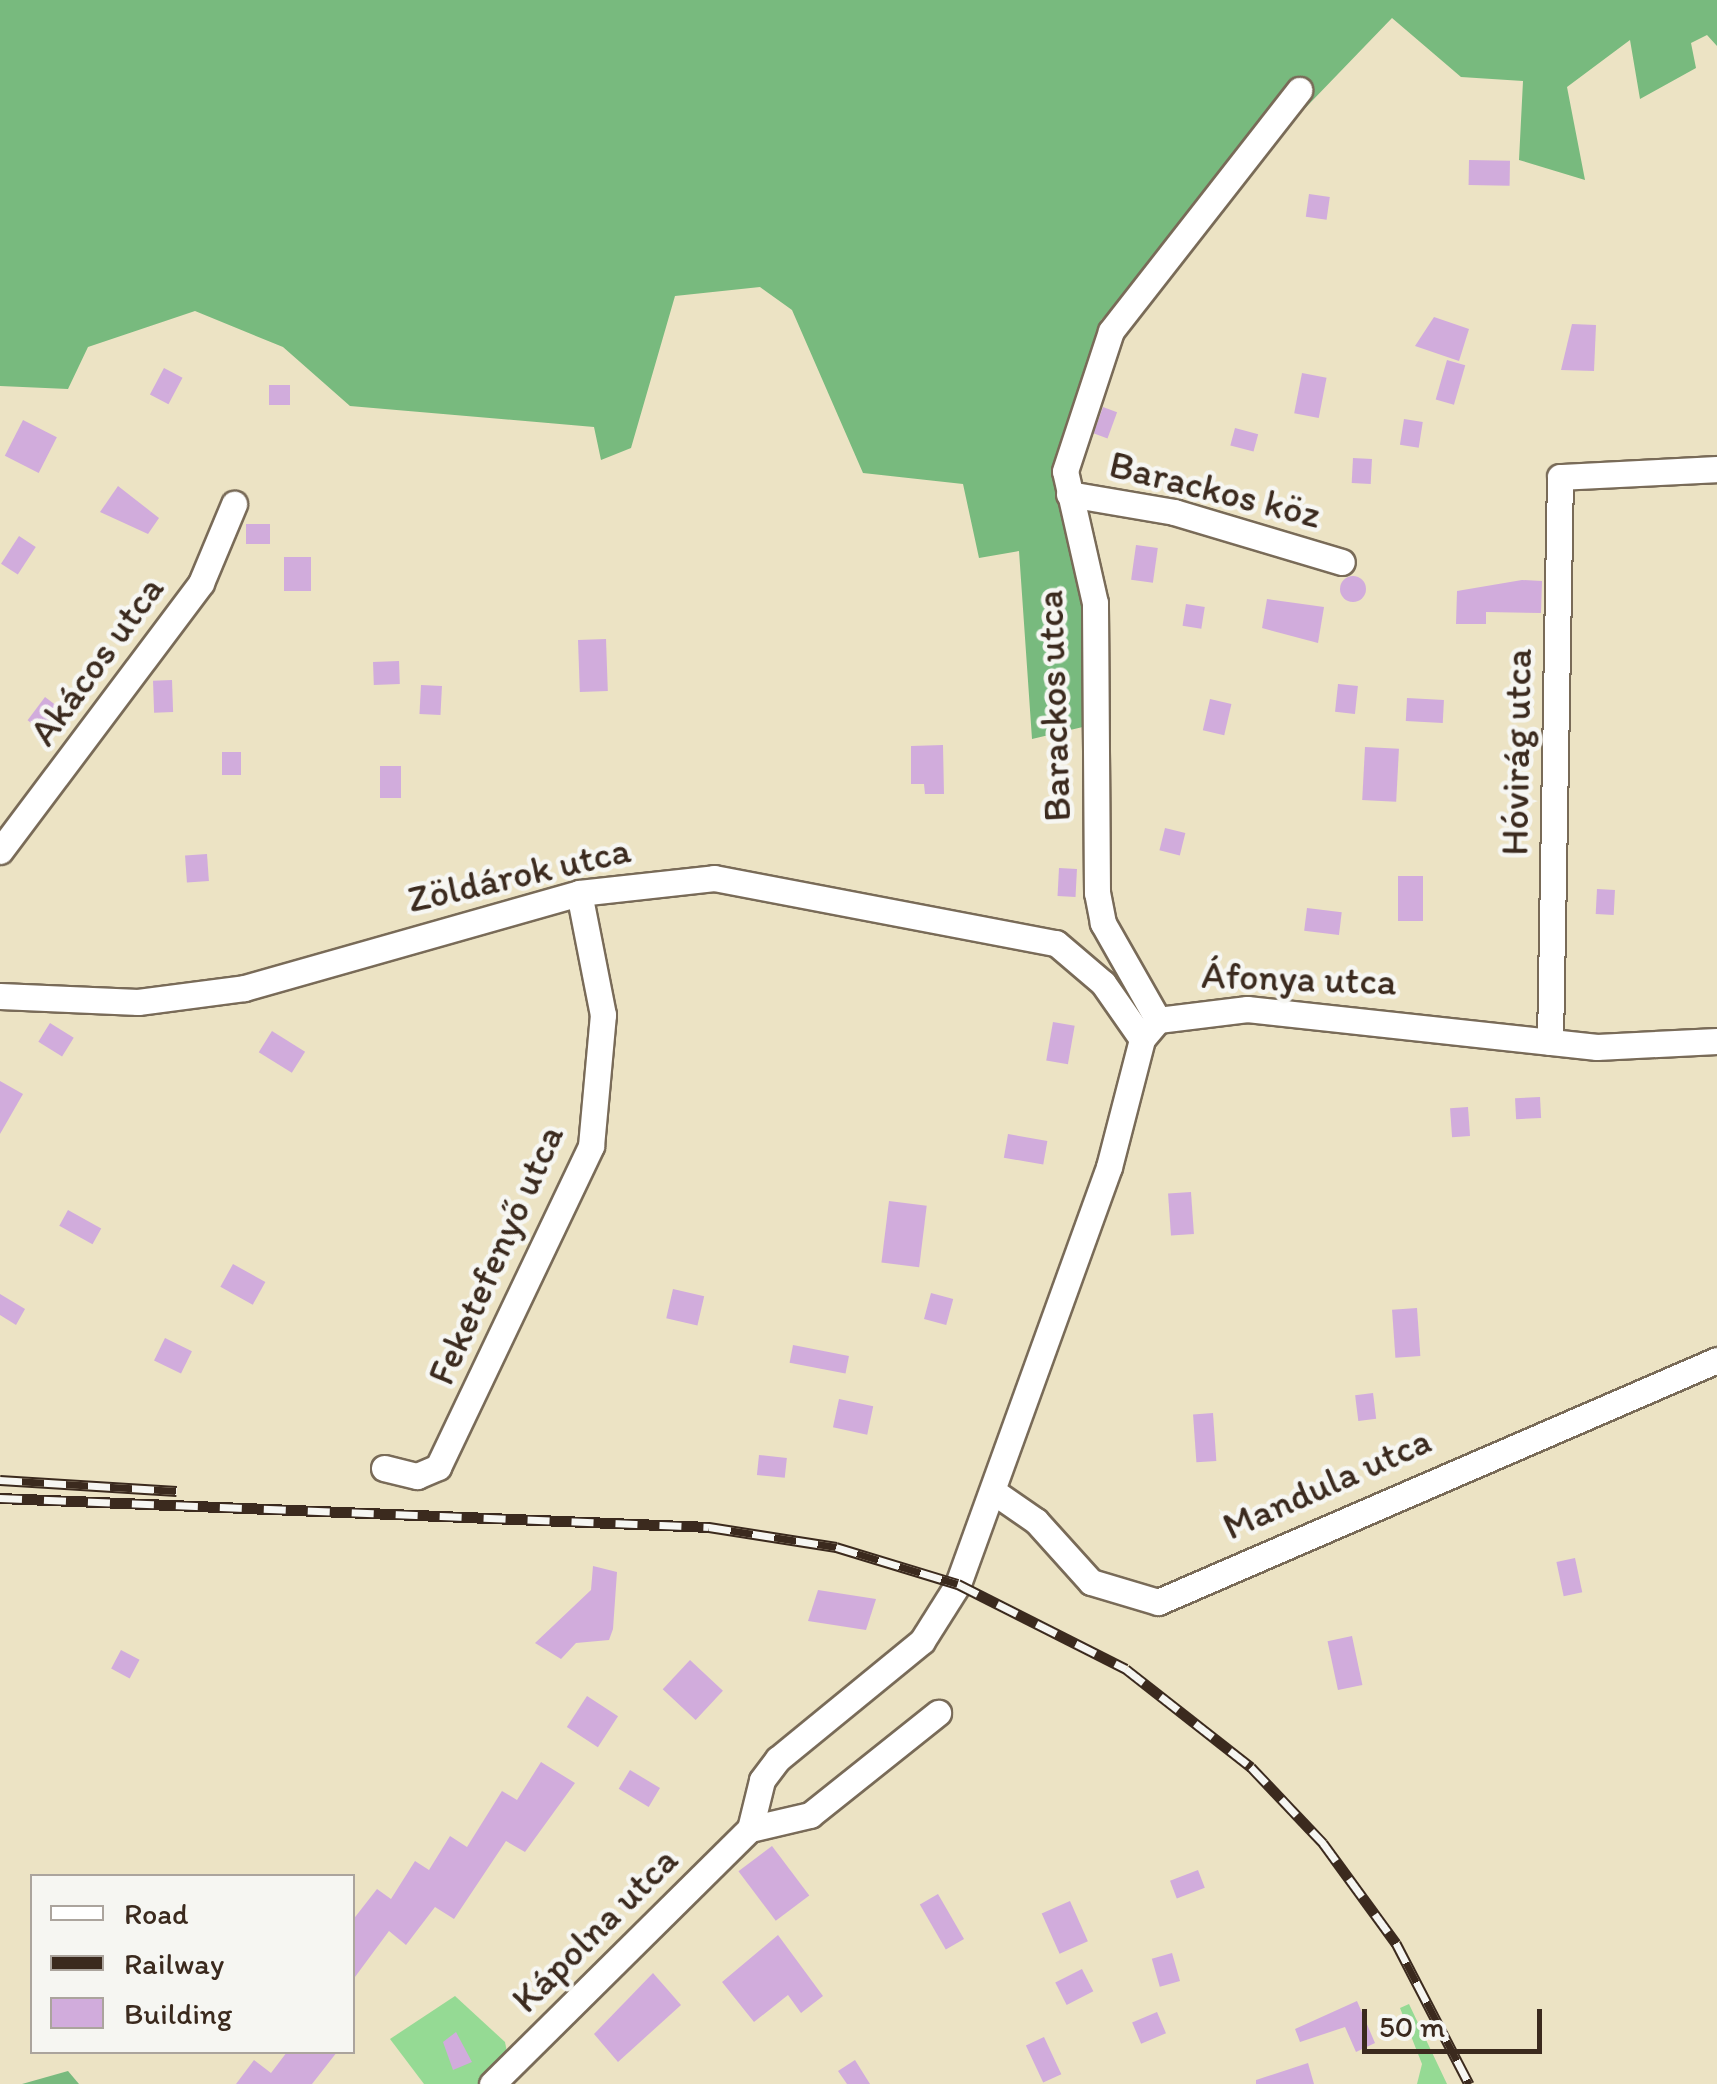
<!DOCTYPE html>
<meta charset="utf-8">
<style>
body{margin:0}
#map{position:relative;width:1717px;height:2084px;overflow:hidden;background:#ece3c4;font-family:Itim,sans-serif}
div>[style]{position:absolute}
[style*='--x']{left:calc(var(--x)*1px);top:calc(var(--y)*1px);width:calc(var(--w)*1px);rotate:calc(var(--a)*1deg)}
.green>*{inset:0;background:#95da94}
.forest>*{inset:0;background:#78ba7e}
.building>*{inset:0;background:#d1acdc;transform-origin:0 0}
.round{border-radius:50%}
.roads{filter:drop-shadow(2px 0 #796b58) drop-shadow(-2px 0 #796b58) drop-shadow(0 2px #796b58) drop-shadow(0 -2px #796b58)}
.minor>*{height:25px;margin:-12.5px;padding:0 12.5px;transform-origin:12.5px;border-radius:12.5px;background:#fff}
.rail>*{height:11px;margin-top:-5.5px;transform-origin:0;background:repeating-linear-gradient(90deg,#f6f6f2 0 22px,#3b2a1e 0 44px);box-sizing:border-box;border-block:2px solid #3b2a1e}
span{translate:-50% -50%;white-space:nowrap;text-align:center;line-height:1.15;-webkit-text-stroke:9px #f6f6f2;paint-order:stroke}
.street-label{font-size:38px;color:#3b2a1e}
.legend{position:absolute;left:30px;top:1874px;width:325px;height:180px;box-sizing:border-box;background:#f6f6f2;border:2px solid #aba49d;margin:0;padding:12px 18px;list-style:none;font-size:30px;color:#3b2a1e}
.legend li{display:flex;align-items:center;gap:20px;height:50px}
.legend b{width:50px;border:2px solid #aba49d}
.scale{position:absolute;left:1362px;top:2009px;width:180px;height:45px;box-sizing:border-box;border:5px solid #3b2a1e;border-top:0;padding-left:12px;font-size:30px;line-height:35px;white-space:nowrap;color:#3b2a1e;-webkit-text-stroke:8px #f6f6f2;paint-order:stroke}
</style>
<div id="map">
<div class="green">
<i style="clip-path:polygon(455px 1996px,505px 2042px,508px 2057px,480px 2084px,424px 2084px,390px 2039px)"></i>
<i style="clip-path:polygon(1409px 2004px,1447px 2084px,1417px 2084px,1422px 2064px,1400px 2008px)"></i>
</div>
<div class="forest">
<i style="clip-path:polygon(0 0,1717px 0,1717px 46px,1707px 35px,1691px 43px,1696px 68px,1640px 99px,1630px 40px,1567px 87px,1585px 180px,1519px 160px,1523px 81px,1461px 77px,1392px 18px,1101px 320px,1055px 471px,1090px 607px,1087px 726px,1032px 739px,1019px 551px,979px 558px,963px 484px,863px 473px,792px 310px,760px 287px,675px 296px,631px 448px,601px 460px,594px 427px,350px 406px,283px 347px,195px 311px,88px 347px,68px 389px,0 386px)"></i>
<i style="clip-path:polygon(68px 2071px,79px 2084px,22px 2084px)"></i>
</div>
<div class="building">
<i style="left:1469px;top:160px;width:41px;height:25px;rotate:1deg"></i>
<i style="left:1309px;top:194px;width:21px;height:23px;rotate:8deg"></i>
<i style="clip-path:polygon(1434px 317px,1469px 329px,1459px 361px,1415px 346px)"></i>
<i style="clip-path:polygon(1572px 324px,1596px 325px,1594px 371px,1561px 370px)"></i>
<i style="left:1447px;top:360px;width:19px;height:41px;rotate:16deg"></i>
<i style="left:164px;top:368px;width:21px;height:30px;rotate:28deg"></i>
<i style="left:1302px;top:373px;width:25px;height:41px;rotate:11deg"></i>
<i style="left:269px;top:385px;width:21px;height:20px"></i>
<i style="left:1103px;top:407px;width:15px;height:28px;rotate:20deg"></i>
<i style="left:1404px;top:419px;width:19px;height:26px;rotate:9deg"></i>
<i style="left:23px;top:420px;width:38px;height:40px;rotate:27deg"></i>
<i style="left:1235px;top:428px;width:24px;height:18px;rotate:15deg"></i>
<i style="left:1353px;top:458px;width:19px;height:25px;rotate:3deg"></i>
<i style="clip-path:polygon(118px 486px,159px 518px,148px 534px,100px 512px)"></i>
<i style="left:246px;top:524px;width:24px;height:20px"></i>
<i style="left:19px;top:536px;width:20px;height:33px;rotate:33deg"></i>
<i style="left:1136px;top:545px;width:22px;height:35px;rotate:8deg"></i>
<i style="left:311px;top:557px;width:34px;height:27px;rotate:90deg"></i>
<i class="round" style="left:1340px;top:576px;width:26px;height:26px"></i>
<i style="clip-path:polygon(1522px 580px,1542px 581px,1541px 613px,1486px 612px,1486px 624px,1456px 624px,1457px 591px)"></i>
<i style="clip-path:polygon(1267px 599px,1324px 607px,1318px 643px,1262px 628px)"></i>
<i style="left:1186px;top:604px;width:19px;height:22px;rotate:9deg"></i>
<i style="left:606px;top:639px;width:52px;height:28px;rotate:88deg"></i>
<i style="left:399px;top:661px;width:23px;height:26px;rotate:88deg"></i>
<i style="left:172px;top:680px;width:32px;height:19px;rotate:88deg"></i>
<i style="left:1338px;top:684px;width:20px;height:28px;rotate:6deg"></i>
<i style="left:421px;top:685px;width:21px;height:29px;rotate:3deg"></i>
<i style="left:45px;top:697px;width:20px;height:29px;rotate:37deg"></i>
<i style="left:1407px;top:698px;width:37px;height:23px;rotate:3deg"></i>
<i style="left:1210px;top:699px;width:22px;height:32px;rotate:13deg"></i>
<i style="clip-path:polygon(943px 745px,944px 794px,925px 794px,924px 784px,911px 784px,911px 746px)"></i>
<i style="left:1365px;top:747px;width:34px;height:53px;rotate:3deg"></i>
<i style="left:222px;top:752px;width:19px;height:23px"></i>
<i style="left:380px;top:766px;width:21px;height:32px"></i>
<i style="left:1165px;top:828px;width:21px;height:23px;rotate:14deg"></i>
<i style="left:207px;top:854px;width:27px;height:22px;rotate:86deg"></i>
<i style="left:1059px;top:868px;width:18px;height:28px;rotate:3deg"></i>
<i style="left:1398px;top:876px;width:25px;height:45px"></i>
<i style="left:1597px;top:889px;width:18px;height:25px;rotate:3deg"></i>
<i style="left:1307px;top:908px;width:35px;height:23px;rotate:7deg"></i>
<i style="left:1053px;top:1022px;width:22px;height:39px;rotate:10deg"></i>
<i style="left:50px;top:1023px;width:28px;height:22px;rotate:32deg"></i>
<i style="left:272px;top:1031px;width:39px;height:25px;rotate:32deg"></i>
<i style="clip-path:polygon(0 1081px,23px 1094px,0 1134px)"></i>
<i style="left:1540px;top:1097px;width:21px;height:25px;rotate:87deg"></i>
<i style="left:1468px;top:1107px;width:29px;height:18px;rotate:86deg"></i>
<i style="left:1008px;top:1134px;width:40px;height:24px;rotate:10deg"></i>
<i style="left:1191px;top:1192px;width:42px;height:23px;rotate:86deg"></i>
<i style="left:889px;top:1201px;width:38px;height:62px;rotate:7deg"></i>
<i style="left:68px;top:1210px;width:38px;height:18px;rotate:29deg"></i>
<i style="left:233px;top:1264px;width:37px;height:26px;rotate:29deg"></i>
<i style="left:673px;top:1289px;width:32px;height:30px;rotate:13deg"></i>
<i style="left:931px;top:1293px;width:23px;height:27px;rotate:15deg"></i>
<i style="clip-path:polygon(0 1294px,25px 1309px,16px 1325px,0 1315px)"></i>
<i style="left:1417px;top:1308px;width:48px;height:25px;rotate:86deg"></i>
<i style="left:165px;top:1338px;width:30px;height:25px;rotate:26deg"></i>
<i style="left:793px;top:1345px;width:57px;height:18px;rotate:11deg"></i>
<i style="left:1373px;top:1393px;width:26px;height:18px;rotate:83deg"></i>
<i style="left:839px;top:1399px;width:35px;height:29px;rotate:12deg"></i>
<i style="left:1213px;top:1413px;width:48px;height:20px;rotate:86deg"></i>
<i style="left:759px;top:1455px;width:28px;height:20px;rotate:6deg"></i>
<i style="left:1575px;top:1558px;width:35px;height:19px;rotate:78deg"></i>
<i style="clip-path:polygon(593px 1566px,617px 1572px,613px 1629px,609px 1640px,576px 1643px,561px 1659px,535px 1643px,591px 1590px)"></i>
<i style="clip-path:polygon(818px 1590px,876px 1599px,866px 1630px,808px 1621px)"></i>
<i style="left:1352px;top:1636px;width:50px;height:25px;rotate:78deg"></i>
<i style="left:121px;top:1650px;width:21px;height:21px;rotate:28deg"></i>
<i style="left:690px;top:1660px;width:45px;height:40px;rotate:43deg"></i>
<i style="left:587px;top:1696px;width:37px;height:37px;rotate:33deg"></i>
<i style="clip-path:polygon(541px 1762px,575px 1783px,525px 1852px,506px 1841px,454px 1919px,435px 1907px,406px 1945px,389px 1931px,352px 1981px,352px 1921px,377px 1889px,391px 1899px,415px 1861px,429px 1870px,450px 1836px,467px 1847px,502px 1791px,517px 1800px)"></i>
<i style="left:630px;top:1770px;width:35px;height:22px;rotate:31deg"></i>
<i style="left:772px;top:1846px;width:62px;height:42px;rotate:53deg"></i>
<i style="left:1198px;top:1870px;width:19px;height:30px;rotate:69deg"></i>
<i style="left:938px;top:1894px;width:52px;height:21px;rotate:60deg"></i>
<i style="left:1070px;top:1901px;width:44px;height:31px;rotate:66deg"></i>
<i style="clip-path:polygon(778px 1935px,823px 1996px,801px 2013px,788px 1995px,754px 2022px,722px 1982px)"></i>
<i style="left:1172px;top:1953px;width:29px;height:21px;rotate:74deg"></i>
<i style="left:1082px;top:1969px;width:25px;height:30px;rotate:63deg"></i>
<i style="clip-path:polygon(653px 1973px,681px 2005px,618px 2062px,594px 2034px)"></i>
<i style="clip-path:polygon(1357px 2001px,1375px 2043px,1356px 2052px,1345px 2027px,1300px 2042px,1295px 2029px)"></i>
<i style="left:1157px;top:2012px;width:23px;height:27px;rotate:67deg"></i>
<i style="clip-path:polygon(456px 2032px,472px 2062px,453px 2070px,443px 2042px)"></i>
<i style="left:1044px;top:2037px;width:41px;height:20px;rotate:65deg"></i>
<i style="clip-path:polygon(287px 2052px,337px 2052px,312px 2084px,236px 2084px,254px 2060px,271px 2073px)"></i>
<i style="clip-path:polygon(855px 2060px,870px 2084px,847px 2084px,838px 2071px)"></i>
<i style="clip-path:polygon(1308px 2063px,1314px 2084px,1256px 2084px,1256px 2080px)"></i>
</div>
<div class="roads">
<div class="minor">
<i style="--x:1069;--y:494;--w:107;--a:9.7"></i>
<i style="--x:1174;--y:512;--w:175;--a:16.6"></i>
<i style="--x:0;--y:851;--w:335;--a:-53.1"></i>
<i style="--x:201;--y:583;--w:86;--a:-67.3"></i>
<i style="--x:0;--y:996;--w:138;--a:2.5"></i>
<i style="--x:138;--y:1002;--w:107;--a:-7.5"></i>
<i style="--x:244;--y:988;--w:348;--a:-15.8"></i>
<i style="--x:579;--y:893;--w:136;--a:-6.3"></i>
<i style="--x:714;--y:878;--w:348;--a:10.8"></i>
<i style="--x:1056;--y:943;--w:62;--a:40.4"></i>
<i style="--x:1103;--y:983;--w:68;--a:55.1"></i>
<i style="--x:1158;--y:1020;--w:112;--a:-119.6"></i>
<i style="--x:1103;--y:923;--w:31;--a:-101"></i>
<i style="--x:1097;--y:893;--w:290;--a:-90.4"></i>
<i style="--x:1095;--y:603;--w:135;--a:-102.8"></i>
<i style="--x:1065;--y:471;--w:147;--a:-71.8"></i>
<i style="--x:1111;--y:331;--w:306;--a:-52"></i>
<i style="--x:1550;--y:1042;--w:565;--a:-88.99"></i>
<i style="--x:1560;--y:477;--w:157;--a:-2.9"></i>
<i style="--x:384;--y:1468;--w:34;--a:14"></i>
<i style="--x:417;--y:1476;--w:23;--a:-23"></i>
<i style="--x:438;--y:1467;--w:356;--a:-64.5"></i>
<i style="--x:591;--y:1146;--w:132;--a:-84.8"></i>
<i style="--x:603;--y:1015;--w:124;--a:-101.1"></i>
<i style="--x:994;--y:1492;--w:51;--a:34.6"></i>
<i style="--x:1036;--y:1521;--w:82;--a:48"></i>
<i style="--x:1091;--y:1582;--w:70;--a:16.6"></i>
<i style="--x:1158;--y:1602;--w:609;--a:-23.41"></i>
<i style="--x:750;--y:1829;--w:62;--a:-13.1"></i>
<i style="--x:810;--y:1815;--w:164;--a:-38.6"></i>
<i style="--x:492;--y:2084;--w:363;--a:-44.7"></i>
<i style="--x:750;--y:1829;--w:50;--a:-76.2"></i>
<i style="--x:762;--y:1780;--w:26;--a:-53"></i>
<i style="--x:778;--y:1759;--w:186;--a:-39.3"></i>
<i style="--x:922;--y:1641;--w:67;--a:-57.7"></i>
<i style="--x:958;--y:1584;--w:443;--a:-70.1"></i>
<i style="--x:1109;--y:1167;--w:132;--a:-75.5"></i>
<i style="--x:1142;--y:1039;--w:25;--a:-50"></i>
<i style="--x:1158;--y:1020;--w:90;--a:-7"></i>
<i style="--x:1247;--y:1009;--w:352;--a:6.2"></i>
<i style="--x:1597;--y:1047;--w:120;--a:-2.9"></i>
</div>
</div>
<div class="rail">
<i style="--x:0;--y:1480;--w:177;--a:3.6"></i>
<i style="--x:0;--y:1498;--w:710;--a:2.34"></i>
<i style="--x:709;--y:1527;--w:129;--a:8.9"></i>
<i style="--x:836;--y:1547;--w:127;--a:16.9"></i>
<i style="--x:958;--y:1584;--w:188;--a:26.8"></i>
<i style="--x:1126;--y:1669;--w:159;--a:38.1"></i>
<i style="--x:1251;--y:1767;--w:105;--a:46.5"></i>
<i style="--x:1323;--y:1843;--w:124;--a:53.9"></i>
<i style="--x:1396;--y:1943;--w:159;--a:62.6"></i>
</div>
<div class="street-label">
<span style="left:1215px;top:490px;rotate:14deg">Barackos köz</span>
<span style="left:97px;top:661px;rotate:-54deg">Akácos utca</span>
<span style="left:1054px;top:706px;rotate:-92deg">Barackos utca</span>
<span style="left:1517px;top:752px;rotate:-89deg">Hóvirág utca</span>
<span style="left:519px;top:875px;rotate:-13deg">Zöldárok utca</span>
<span style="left:1299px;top:979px;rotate:2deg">Áfonya utca</span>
<span style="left:496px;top:1255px;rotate:-66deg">Feketefenyő utca</span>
<span style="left:1327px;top:1484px;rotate:-24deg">Mandula utca</span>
<span style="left:595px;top:1930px;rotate:-45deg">Kápolna utca</span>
</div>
<ul class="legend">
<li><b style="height:12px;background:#fff"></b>Road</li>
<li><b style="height:12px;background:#3b2a1e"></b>Railway</li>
<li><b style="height:28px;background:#d1acdc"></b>Building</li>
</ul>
<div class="scale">50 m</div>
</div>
